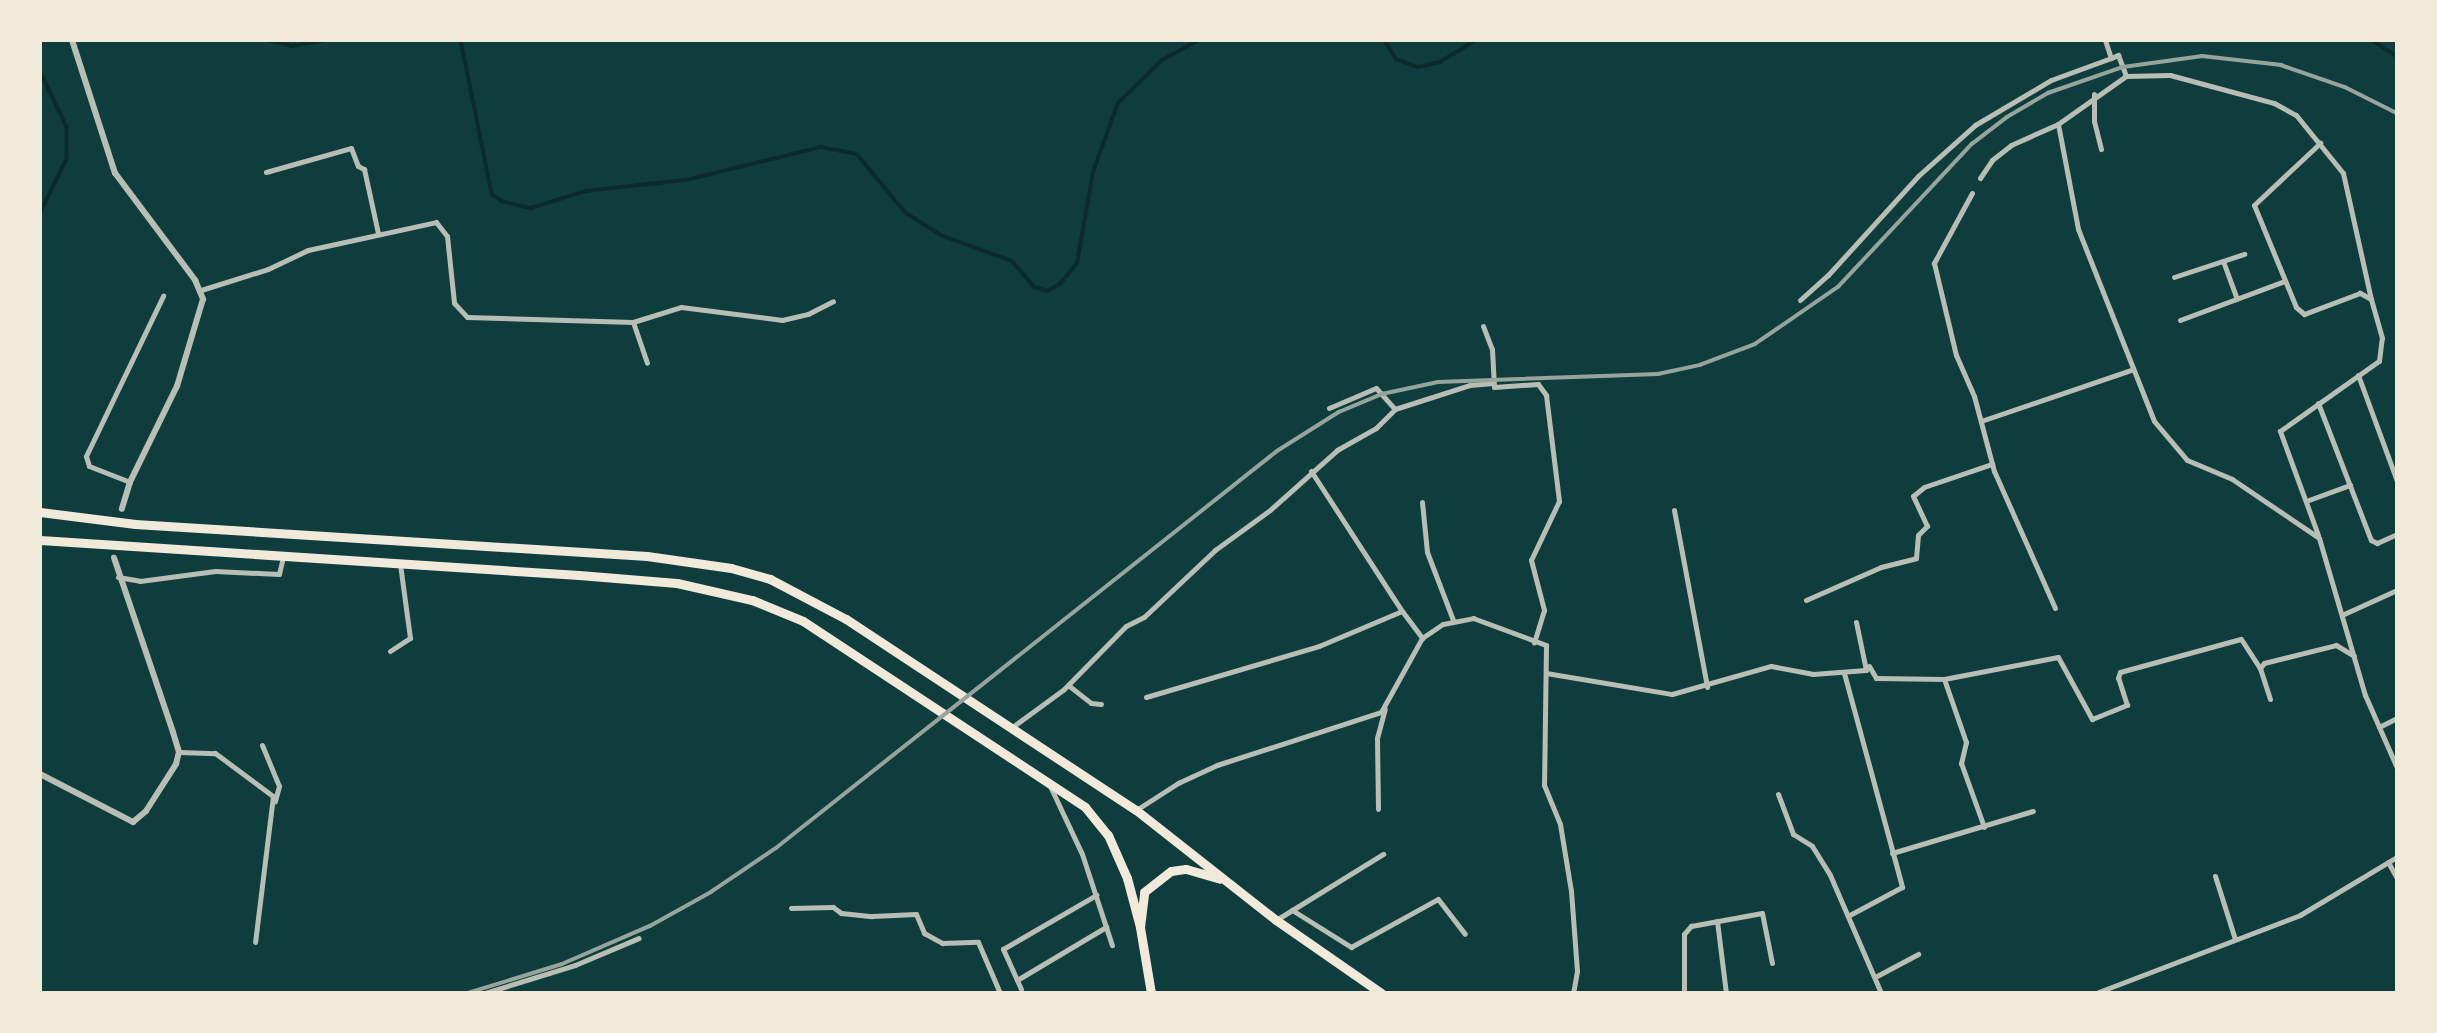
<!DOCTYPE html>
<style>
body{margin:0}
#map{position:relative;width:2437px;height:1033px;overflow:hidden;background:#0f3d3e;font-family:"PT Sans Narrow",sans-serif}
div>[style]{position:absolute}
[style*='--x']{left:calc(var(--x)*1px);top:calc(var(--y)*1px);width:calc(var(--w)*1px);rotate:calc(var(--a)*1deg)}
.stream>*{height:3.5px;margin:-1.75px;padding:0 1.75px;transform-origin:1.75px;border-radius:1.75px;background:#0a2a2b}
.minor>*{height:5px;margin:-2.5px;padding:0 2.5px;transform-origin:2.5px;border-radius:2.5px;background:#b8beb3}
.tertiary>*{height:6px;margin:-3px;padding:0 3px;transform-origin:3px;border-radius:3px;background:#b8beb3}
.trunk>*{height:9px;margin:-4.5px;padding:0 4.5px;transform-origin:4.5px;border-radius:4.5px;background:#f1e9da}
.rail>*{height:3.5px;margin:-1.75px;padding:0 1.75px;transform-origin:1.75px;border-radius:1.75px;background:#97a49c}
span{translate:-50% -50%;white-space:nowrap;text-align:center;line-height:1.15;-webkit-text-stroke:6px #f1e9da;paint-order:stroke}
.frame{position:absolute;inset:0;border:42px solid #f1e9da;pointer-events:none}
</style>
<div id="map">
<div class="stream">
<i style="--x:267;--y:40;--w:26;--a:13"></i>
<i style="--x:292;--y:46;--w:34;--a:-10"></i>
<i style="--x:461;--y:40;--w:157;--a:78.6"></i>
<i style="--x:492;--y:194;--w:12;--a:35"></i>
<i style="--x:502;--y:201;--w:30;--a:14"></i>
<i style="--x:531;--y:208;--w:58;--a:-17.2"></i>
<i style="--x:586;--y:191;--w:101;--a:-6.3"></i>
<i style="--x:686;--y:180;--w:139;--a:-13.7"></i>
<i style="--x:821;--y:147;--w:37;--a:11"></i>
<i style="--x:857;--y:154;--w:77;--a:50.3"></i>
<i style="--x:906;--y:213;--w:44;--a:31.9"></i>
<i style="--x:943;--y:236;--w:73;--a:19.9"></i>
<i style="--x:1012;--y:261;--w:35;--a:49"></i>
<i style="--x:1035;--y:287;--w:13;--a:18"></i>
<i style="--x:1047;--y:291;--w:15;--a:-28"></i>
<i style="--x:1060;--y:284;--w:27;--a:-51"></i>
<i style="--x:1077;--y:263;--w:92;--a:-80"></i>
<i style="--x:1093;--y:172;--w:73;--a:-70.1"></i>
<i style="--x:1118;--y:103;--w:62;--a:-44.3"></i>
<i style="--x:1162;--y:60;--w:42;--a:-28.4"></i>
<i style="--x:1385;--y:40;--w:22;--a:60"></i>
<i style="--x:1396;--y:59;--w:23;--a:20"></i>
<i style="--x:1418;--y:67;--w:23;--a:-13"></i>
<i style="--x:1440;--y:62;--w:42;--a:-31.4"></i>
<i style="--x:2372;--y:40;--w:30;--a:33"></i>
<i style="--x:40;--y:71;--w:62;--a:64.3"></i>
<i style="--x:67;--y:127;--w:32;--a:90"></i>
<i style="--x:67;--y:159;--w:61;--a:116.1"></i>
</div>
<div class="minor">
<i style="--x:2105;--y:40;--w:19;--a:72"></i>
<i style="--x:2111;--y:58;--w:8;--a:-23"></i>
<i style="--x:2118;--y:55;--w:22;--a:69"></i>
<i style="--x:2094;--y:94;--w:27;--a:90"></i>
<i style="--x:2094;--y:121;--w:29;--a:76"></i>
<i style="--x:2058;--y:124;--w:107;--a:79.2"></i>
<i style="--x:2078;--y:229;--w:206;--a:68.4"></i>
<i style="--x:2154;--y:421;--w:51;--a:49.8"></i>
<i style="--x:2187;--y:460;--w:49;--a:22.9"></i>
<i style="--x:2232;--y:479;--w:105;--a:34.1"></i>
<i style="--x:2319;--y:538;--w:164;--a:73.7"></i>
<i style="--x:2365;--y:695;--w:80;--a:66.3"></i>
<i style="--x:266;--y:172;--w:88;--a:-15.8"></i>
<i style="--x:351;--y:148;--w:19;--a:69"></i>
<i style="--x:358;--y:166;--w:7;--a:27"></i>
<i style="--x:364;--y:169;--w:66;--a:77.7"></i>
<i style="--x:1980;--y:178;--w:22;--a:-56"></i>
<i style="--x:1992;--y:160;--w:24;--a:-38"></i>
<i style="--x:2011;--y:145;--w:51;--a:-24.1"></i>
<i style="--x:2058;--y:124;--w:83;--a:-35.2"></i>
<i style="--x:2126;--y:76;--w:44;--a:-1.3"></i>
<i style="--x:2170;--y:75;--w:108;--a:15.1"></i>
<i style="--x:2274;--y:103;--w:25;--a:29"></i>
<i style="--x:2296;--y:115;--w:75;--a:51"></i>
<i style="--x:2343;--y:173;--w:129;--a:77.5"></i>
<i style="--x:1972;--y:193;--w:80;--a:118.5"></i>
<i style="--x:1934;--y:263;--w:95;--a:76.6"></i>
<i style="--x:1956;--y:355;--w:45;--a:66.3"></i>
<i style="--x:1974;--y:396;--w:78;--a:75.1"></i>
<i style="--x:1994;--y:471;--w:150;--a:66"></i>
<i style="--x:2223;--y:261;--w:40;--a:69.8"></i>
<i style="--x:2174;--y:277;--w:74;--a:-18.2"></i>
<i style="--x:201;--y:290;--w:70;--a:-17.4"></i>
<i style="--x:268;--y:269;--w:44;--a:-25.4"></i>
<i style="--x:308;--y:250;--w:131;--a:-12.3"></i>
<i style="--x:436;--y:222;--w:18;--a:52"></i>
<i style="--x:447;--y:236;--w:67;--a:84"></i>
<i style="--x:454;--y:303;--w:19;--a:47"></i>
<i style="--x:467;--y:317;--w:166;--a:1.7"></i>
<i style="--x:633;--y:322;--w:50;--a:-17.4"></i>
<i style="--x:681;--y:307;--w:102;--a:7.3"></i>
<i style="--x:782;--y:320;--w:27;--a:-13"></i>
<i style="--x:808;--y:314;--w:28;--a:-27"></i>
<i style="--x:1800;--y:300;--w:38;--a:-42"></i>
<i style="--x:1828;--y:275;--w:134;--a:-47.7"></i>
<i style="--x:1918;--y:176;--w:76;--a:-41.8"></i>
<i style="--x:1975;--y:125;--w:88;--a:-30.6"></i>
<i style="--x:2051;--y:80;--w:64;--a:-20.1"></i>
<i style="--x:2180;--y:320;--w:112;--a:-20.4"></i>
<i style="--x:633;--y:322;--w:43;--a:71.1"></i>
<i style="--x:1483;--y:326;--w:25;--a:69"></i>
<i style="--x:1492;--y:349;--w:38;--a:87"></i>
<i style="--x:1494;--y:387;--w:44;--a:-3.9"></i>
<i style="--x:1538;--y:384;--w:14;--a:54"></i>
<i style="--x:1546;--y:395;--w:107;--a:83"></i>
<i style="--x:1559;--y:501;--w:65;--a:115.4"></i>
<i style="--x:1531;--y:560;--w:52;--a:75.4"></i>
<i style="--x:1544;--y:610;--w:34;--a:107"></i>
<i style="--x:2358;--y:375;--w:113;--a:69.8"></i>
<i style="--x:2318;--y:403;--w:147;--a:68.9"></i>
<i style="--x:2371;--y:540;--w:7;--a:27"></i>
<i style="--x:2377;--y:543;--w:22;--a:-24"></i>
<i style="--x:1329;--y:408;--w:51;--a:-23.1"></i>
<i style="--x:1376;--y:388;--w:28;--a:48"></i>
<i style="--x:1981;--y:421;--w:158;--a:-18.8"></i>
<i style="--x:1311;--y:471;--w:167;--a:57"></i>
<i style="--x:130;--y:482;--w:44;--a:-158.7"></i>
<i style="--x:89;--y:466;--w:10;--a:-107"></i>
<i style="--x:86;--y:456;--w:178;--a:-64.3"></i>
<i style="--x:2306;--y:501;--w:47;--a:-20"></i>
<i style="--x:1422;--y:502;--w:50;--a:84.3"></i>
<i style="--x:1427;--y:552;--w:73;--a:69.1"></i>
<i style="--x:1674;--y:510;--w:180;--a:79.4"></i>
<i style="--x:2318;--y:535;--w:111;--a:-110.1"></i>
<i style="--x:2280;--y:431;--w:121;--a:-35.3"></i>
<i style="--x:2379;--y:361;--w:23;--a:-83"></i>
<i style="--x:2382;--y:338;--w:41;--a:-105.8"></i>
<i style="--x:2371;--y:299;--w:13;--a:-151"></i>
<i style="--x:2360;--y:293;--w:60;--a:159.4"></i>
<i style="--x:2304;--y:314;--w:11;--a:-139"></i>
<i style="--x:2296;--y:307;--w:110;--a:-112.4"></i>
<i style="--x:2254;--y:205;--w:91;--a:-43.2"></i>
<i style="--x:118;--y:577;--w:22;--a:10"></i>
<i style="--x:140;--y:581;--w:76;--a:-7.6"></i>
<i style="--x:215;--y:571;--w:64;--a:2.7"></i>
<i style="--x:279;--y:574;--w:18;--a:-77"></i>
<i style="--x:1806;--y:600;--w:82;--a:-23.7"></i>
<i style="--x:1881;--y:567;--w:36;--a:-14"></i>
<i style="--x:1916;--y:558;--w:23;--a:-85"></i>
<i style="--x:1918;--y:535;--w:13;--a:-45"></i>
<i style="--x:1927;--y:526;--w:33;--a:-115"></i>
<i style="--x:1913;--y:496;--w:14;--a:-39"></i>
<i style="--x:1924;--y:487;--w:72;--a:-18.7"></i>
<i style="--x:2344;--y:614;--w:58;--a:-24.4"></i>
<i style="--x:390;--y:651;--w:24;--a:-33"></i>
<i style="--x:410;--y:638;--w:75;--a:-97.7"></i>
<i style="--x:1869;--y:666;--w:14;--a:60"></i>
<i style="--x:1876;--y:678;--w:68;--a:0.8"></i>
<i style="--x:1944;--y:679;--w:116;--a:-10.9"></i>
<i style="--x:2058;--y:657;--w:71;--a:61.3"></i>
<i style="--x:2092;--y:719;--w:38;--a:-22"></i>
<i style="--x:2127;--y:705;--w:28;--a:-108"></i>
<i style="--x:2118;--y:678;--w:6;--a:-72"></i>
<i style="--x:2120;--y:672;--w:125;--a:-15.3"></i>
<i style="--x:2241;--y:639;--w:35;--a:57"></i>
<i style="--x:1546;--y:673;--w:128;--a:9.5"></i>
<i style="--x:1672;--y:694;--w:103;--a:-15.8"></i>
<i style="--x:1771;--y:666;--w:43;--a:10.8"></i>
<i style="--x:1813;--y:674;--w:53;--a:-4.3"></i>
<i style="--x:1866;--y:670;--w:49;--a:-101.8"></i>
<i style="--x:1844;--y:673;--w:222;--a:74.8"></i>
<i style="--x:1902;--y:887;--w:61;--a:151.8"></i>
<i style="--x:1944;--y:679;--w:67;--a:70.8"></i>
<i style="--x:1966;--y:742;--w:22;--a:103"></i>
<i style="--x:1961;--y:763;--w:68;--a:70.2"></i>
<i style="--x:1068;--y:685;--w:29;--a:38"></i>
<i style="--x:1091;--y:703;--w:10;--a:6"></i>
<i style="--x:1146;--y:697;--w:180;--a:-16.4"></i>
<i style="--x:1319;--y:646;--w:90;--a:-22.9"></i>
<i style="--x:1402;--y:611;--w:34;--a:53"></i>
<i style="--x:2270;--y:699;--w:33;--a:-108"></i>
<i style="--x:2260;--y:668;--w:6;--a:-51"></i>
<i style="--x:2264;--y:663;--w:74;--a:-14"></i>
<i style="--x:2336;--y:645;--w:21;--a:31"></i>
<i style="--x:2379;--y:727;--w:20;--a:-27"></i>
<i style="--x:1011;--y:728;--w:66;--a:-36.3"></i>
<i style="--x:1064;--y:689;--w:88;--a:-45.5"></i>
<i style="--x:1126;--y:626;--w:20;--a:-27"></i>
<i style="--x:1144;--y:617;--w:98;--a:-43.3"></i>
<i style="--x:1215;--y:550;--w:68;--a:-36"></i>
<i style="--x:1270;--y:510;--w:90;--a:-41.8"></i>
<i style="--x:1337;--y:450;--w:45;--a:-29.4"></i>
<i style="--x:1376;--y:428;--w:27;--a:-45"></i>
<i style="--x:1395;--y:409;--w:79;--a:-17.7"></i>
<i style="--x:1470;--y:385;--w:23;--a:-5"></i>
<i style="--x:262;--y:745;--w:44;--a:67.5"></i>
<i style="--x:279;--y:786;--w:16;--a:105"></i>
<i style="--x:179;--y:752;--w:36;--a:2"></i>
<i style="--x:215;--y:753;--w:72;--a:36.6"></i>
<i style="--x:273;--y:796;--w:147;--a:97"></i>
<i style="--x:1050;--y:786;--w:75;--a:64.8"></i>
<i style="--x:1082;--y:854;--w:96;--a:71.8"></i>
<i style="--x:1778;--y:794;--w:43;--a:69.4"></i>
<i style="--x:1793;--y:834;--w:22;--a:32"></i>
<i style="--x:1812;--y:846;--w:34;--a:58"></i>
<i style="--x:1830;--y:875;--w:129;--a:66.6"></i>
<i style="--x:1378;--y:809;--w:71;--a:-90.8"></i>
<i style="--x:1377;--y:738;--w:30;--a:-75"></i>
<i style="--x:1136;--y:810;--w:50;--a:-32.7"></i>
<i style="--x:1178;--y:783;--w:43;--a:-24.8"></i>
<i style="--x:1217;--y:765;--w:172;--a:-17.9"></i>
<i style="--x:1381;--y:712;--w:85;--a:-61"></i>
<i style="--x:1422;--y:638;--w:25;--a:-34"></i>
<i style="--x:1443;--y:624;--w:31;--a:-11"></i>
<i style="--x:1473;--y:618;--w:78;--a:20.3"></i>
<i style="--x:1546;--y:645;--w:140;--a:90.8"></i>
<i style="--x:1544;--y:785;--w:42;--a:67.7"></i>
<i style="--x:1560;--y:824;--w:68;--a:80.7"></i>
<i style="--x:1571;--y:891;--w:80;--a:85.7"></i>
<i style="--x:1577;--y:971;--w:22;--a:100"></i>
<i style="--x:1892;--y:853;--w:147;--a:-16.6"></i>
<i style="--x:2388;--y:862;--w:18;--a:61"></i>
<i style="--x:2215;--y:876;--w:66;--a:72.4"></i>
<i style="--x:791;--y:908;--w:42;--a:-1.4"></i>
<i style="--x:833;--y:907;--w:10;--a:37"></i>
<i style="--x:841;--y:913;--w:31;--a:6"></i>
<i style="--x:872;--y:916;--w:44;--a:-2.6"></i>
<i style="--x:916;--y:914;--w:21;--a:67"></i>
<i style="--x:924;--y:933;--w:21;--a:29"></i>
<i style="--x:942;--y:943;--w:36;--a:-2"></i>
<i style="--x:978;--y:942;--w:56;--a:66.7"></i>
<i style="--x:1292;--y:910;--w:70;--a:32.1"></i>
<i style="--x:1351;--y:947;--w:99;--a:-28.9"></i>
<i style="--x:1438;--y:899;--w:44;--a:52.4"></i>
<i style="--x:1276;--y:920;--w:126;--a:-31.7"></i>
<i style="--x:1717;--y:921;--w:73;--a:82.9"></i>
<i style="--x:1875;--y:977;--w:49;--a:-28.1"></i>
<i style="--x:1017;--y:980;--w:104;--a:-30.8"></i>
<i style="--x:1021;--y:989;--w:44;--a:-114.2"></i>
<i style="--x:1003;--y:949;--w:108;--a:-30.1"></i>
<i style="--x:485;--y:993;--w:94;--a:-17.3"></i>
<i style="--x:575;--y:965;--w:69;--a:-22.9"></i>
<i style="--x:1684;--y:993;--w:59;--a:-90"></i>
<i style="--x:1684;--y:934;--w:11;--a:-49"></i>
<i style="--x:1691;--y:926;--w:72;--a:-10.4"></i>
<i style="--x:1762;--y:913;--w:51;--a:78.7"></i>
<i style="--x:2096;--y:993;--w:218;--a:-20.9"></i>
<i style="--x:2300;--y:915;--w:113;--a:-30.9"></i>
</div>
<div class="tertiary">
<i style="--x:72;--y:40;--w:140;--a:72.1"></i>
<i style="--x:115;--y:173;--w:134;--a:53.2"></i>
<i style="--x:195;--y:280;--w:21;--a:67"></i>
<i style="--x:203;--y:299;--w:91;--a:106.6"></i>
<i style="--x:177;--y:386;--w:107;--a:116.1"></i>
<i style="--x:130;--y:482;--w:28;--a:107"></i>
<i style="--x:40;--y:774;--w:105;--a:27.3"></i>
<i style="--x:133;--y:822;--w:17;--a:-40"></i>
<i style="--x:146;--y:811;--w:56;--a:-57.4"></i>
<i style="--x:176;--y:764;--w:12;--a:-76"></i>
<i style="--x:179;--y:752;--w:21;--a:-107"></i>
<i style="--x:173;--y:732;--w:184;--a:-108.7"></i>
</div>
<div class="trunk">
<i style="--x:40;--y:512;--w:96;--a:7.2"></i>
<i style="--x:135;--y:524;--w:513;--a:3.58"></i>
<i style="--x:647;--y:556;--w:85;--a:8.1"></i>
<i style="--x:731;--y:568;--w:41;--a:15.8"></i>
<i style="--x:770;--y:579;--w:86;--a:27.8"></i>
<i style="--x:846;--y:619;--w:347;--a:33.4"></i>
<i style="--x:1136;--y:810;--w:178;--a:38.2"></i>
<i style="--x:1276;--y:920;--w:128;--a:34.8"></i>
<i style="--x:40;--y:540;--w:540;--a:3.72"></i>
<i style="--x:579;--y:575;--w:98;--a:4.7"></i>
<i style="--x:677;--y:583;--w:77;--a:12.8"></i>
<i style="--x:752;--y:600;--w:55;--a:22.4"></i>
<i style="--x:803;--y:621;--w:338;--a:33.4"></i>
<i style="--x:1085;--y:807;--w:36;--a:51"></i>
<i style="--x:1108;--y:835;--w:47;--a:66.2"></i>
<i style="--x:1127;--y:878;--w:51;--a:75.1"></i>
<i style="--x:1151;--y:993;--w:67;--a:-99.5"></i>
<i style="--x:1140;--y:927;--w:35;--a:-83"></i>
<i style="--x:1144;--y:892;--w:34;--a:-38"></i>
<i style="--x:1171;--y:871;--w:15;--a:-8"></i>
<i style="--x:1186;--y:869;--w:35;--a:16"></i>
</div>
<div class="rail">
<i style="--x:468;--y:993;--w:98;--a:-17.1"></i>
<i style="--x:562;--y:964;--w:96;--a:-23.4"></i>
<i style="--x:650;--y:926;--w:70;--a:-29.1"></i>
<i style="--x:711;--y:892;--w:78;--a:-34.1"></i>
<i style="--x:776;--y:848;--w:639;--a:-38.39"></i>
<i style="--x:1277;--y:451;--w:73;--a:-32.2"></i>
<i style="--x:1339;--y:412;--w:47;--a:-22.7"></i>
<i style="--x:1382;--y:394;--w:57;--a:-12.1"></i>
<i style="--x:1438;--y:382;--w:220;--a:-2.1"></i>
<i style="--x:1658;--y:374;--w:43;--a:-12.1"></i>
<i style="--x:1700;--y:365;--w:59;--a:-20.9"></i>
<i style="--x:1755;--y:344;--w:101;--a:-34.5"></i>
<i style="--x:1838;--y:287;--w:196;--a:-46.9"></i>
<i style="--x:1972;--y:144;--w:44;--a:-37.6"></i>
<i style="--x:2007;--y:117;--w:48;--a:-30.3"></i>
<i style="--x:2048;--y:93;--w:79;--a:-19.1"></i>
<i style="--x:2123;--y:67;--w:80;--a:-7.9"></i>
<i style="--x:2202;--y:56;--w:80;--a:6.5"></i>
<i style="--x:2281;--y:65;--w:68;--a:19"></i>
<i style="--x:2345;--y:87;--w:58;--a:26.6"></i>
</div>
<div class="frame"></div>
</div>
